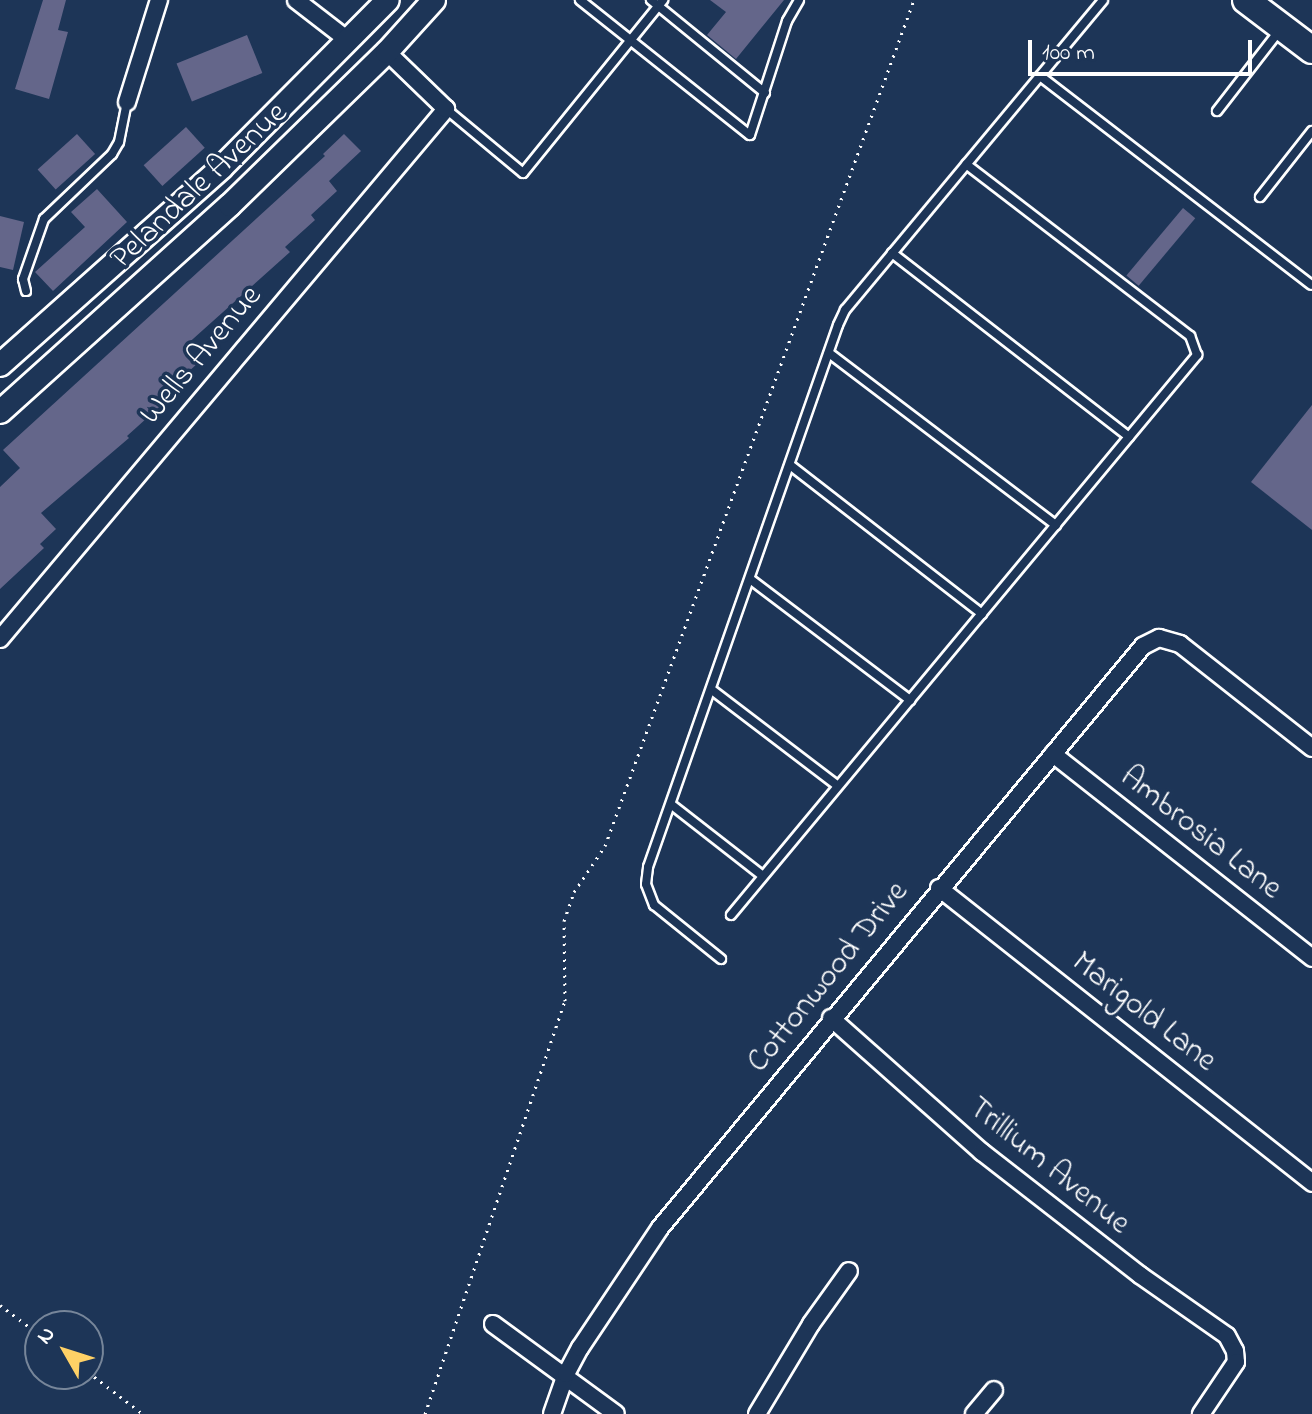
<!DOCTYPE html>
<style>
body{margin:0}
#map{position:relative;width:1312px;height:1414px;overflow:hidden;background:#1d3557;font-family:"Indie Flower",sans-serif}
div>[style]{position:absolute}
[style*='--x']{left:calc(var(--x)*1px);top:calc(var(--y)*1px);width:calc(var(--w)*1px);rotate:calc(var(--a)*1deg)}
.building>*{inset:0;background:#64668a;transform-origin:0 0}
.path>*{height:3px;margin-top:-1.5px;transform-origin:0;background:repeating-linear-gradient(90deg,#fff 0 2px,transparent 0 8px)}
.roads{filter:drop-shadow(2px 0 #fff) drop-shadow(-2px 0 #fff) drop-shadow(0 2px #fff) drop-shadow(0 -2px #fff)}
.lane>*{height:8px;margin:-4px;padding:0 4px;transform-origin:4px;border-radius:4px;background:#1d3557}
.street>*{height:16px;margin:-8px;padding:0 8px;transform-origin:8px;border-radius:8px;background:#1d3557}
.secondary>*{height:22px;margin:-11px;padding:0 11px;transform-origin:11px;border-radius:11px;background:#1d3557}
.primary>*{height:26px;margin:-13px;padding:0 13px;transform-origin:13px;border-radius:13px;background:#1d3557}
span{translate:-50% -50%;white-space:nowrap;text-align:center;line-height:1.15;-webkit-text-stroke:7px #1d3557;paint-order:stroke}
.street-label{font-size:32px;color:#fff}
.north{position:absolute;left:24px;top:1310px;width:80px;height:80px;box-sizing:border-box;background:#1d3557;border:2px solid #77869a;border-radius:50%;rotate:309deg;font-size:22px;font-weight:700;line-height:32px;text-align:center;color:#fff}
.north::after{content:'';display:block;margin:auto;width:28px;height:36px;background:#ffd166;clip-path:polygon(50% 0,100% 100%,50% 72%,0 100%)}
.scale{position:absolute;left:1028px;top:40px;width:224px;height:36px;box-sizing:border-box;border:4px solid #fff;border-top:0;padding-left:10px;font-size:24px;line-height:28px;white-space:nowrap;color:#fff;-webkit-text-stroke:6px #1d3557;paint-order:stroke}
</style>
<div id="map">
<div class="building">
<i style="clip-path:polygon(43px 0,66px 0,58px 30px,68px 32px,49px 99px,15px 89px)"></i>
<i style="clip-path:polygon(710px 0,784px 0,736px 59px,707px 35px,726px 12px)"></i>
<i style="left:247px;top:35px;width:41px;height:76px;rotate:68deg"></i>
<i style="left:186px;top:127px;width:28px;height:57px;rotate:48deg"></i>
<i style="left:77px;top:134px;width:27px;height:53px;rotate:48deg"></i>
<i style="clip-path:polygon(344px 134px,361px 151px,329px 181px,337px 191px,311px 215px,315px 220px,285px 247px,290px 252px,184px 347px,198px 363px,164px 394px,168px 399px,127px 436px,129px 438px,41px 513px,56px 529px,40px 544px,44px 548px,0 589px,0 487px,20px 468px,3px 450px,325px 156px,323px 154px)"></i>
<i style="clip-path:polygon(97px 189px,127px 222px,53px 291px,35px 272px,85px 227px,71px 212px)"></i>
<i style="left:1183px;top:208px;width:16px;height:88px;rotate:40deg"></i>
<i style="clip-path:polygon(0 216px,24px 222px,13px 270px,0 267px)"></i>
<i style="clip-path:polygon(1312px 405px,1312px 530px,1251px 482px)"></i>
</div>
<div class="path">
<i style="--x:0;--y:1305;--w:50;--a:36.9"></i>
<i style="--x:88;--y:1372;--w:69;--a:37.4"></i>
<i style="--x:425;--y:1414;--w:436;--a:-71.3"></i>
<i style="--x:565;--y:1001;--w:80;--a:-90.7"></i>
<i style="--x:564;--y:921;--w:31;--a:-71"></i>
<i style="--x:574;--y:892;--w:55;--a:-56"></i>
<i style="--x:605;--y:846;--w:901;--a:-69.94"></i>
</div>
<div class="roads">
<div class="lane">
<i style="--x:580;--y:0;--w:217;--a:38.5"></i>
<i style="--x:750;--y:135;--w:120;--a:-72"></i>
<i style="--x:787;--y:21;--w:24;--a:-60"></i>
<i style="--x:651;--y:0;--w:147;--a:39.2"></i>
<i style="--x:1040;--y:76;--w:342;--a:37.6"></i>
<i style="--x:446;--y:109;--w:100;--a:39.7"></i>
<i style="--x:523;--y:173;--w:223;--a:-51"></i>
<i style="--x:1217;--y:111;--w:101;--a:-52.2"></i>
<i style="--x:1260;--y:197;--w:84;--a:-51.8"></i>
<i style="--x:892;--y:253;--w:300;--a:37.8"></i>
<i style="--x:26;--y:291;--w:12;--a:-104"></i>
<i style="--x:23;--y:279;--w:64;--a:-70.7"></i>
<i style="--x:44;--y:219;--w:94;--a:-43.7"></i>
<i style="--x:112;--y:154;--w:14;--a:-60"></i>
<i style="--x:119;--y:142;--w:41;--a:-78.7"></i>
<i style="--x:829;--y:353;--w:285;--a:37.2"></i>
<i style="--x:790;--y:465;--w:243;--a:37.8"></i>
<i style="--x:750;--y:579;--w:201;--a:37.1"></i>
<i style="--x:712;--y:690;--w:158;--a:37.3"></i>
<i style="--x:672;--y:805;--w:115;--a:38"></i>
<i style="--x:731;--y:915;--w:729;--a:-50.23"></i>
<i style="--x:1197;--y:355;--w:20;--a:-110"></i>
<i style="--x:1190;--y:336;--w:282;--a:-142.5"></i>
<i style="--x:721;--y:959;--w:86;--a:-141.1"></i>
<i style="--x:654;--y:905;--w:22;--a:-111"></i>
<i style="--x:646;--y:884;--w:17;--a:-83"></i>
<i style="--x:648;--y:867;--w:574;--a:-70.68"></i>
<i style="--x:838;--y:325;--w:17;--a:-65"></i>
<i style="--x:845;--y:310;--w:403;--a:-50.2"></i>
</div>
<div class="street">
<i style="--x:296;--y:0;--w:67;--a:37.7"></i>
<i style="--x:127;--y:102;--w:107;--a:-72.6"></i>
<i style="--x:0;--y:639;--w:693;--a:-49.92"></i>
<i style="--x:446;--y:109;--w:82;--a:-136"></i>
<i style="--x:1053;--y:754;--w:330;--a:38.2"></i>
<i style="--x:939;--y:888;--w:476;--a:38.3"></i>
<i style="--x:831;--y:1018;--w:202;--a:41.6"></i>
<i style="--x:982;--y:1152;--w:200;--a:37.9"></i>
<i style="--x:1140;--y:1275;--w:106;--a:35"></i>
<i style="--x:1227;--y:1336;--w:17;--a:62"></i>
<i style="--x:1235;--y:1351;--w:11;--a:85"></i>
<i style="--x:1236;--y:1362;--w:63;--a:123.9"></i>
<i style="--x:493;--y:1324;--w:152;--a:36.2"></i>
<i style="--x:552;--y:1414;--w:42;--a:-70.7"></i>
<i style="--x:566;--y:1374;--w:30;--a:-62"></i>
<i style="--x:580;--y:1348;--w:144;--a:-56.3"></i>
<i style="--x:660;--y:1228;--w:756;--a:-50.31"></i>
<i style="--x:1143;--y:646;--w:18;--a:-27"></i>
<i style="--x:1159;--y:638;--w:22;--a:16"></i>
<i style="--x:1180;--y:644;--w:168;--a:38.2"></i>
<i style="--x:757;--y:1414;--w:105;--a:-59"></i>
<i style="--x:811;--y:1324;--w:65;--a:-54.4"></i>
<i style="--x:974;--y:1414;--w:31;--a:-50"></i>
</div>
<div class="secondary">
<i style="--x:0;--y:365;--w:297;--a:-41.7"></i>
<i style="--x:222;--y:167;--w:235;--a:-45.2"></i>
<i style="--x:0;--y:412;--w:309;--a:-42"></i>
<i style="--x:230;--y:205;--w:219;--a:-44.3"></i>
<i style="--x:387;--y:52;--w:70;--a:-47.9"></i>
</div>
<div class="primary">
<i style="--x:1246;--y:0;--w:83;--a:37.1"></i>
</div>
</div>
<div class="street-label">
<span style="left:200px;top:187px;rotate:-43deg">Pelandale Avenue</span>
<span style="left:202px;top:356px;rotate:-50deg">Wells Avenue</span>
<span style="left:1200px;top:834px;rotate:38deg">Ambrosia Lane</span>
<span style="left:829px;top:978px;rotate:-51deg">Cottonwood Drive</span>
<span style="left:1143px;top:1013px;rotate:38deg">Marigold Lane</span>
<span style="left:1048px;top:1167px;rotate:39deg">Trillium Avenue</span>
</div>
<div class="north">N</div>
<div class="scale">100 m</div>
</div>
